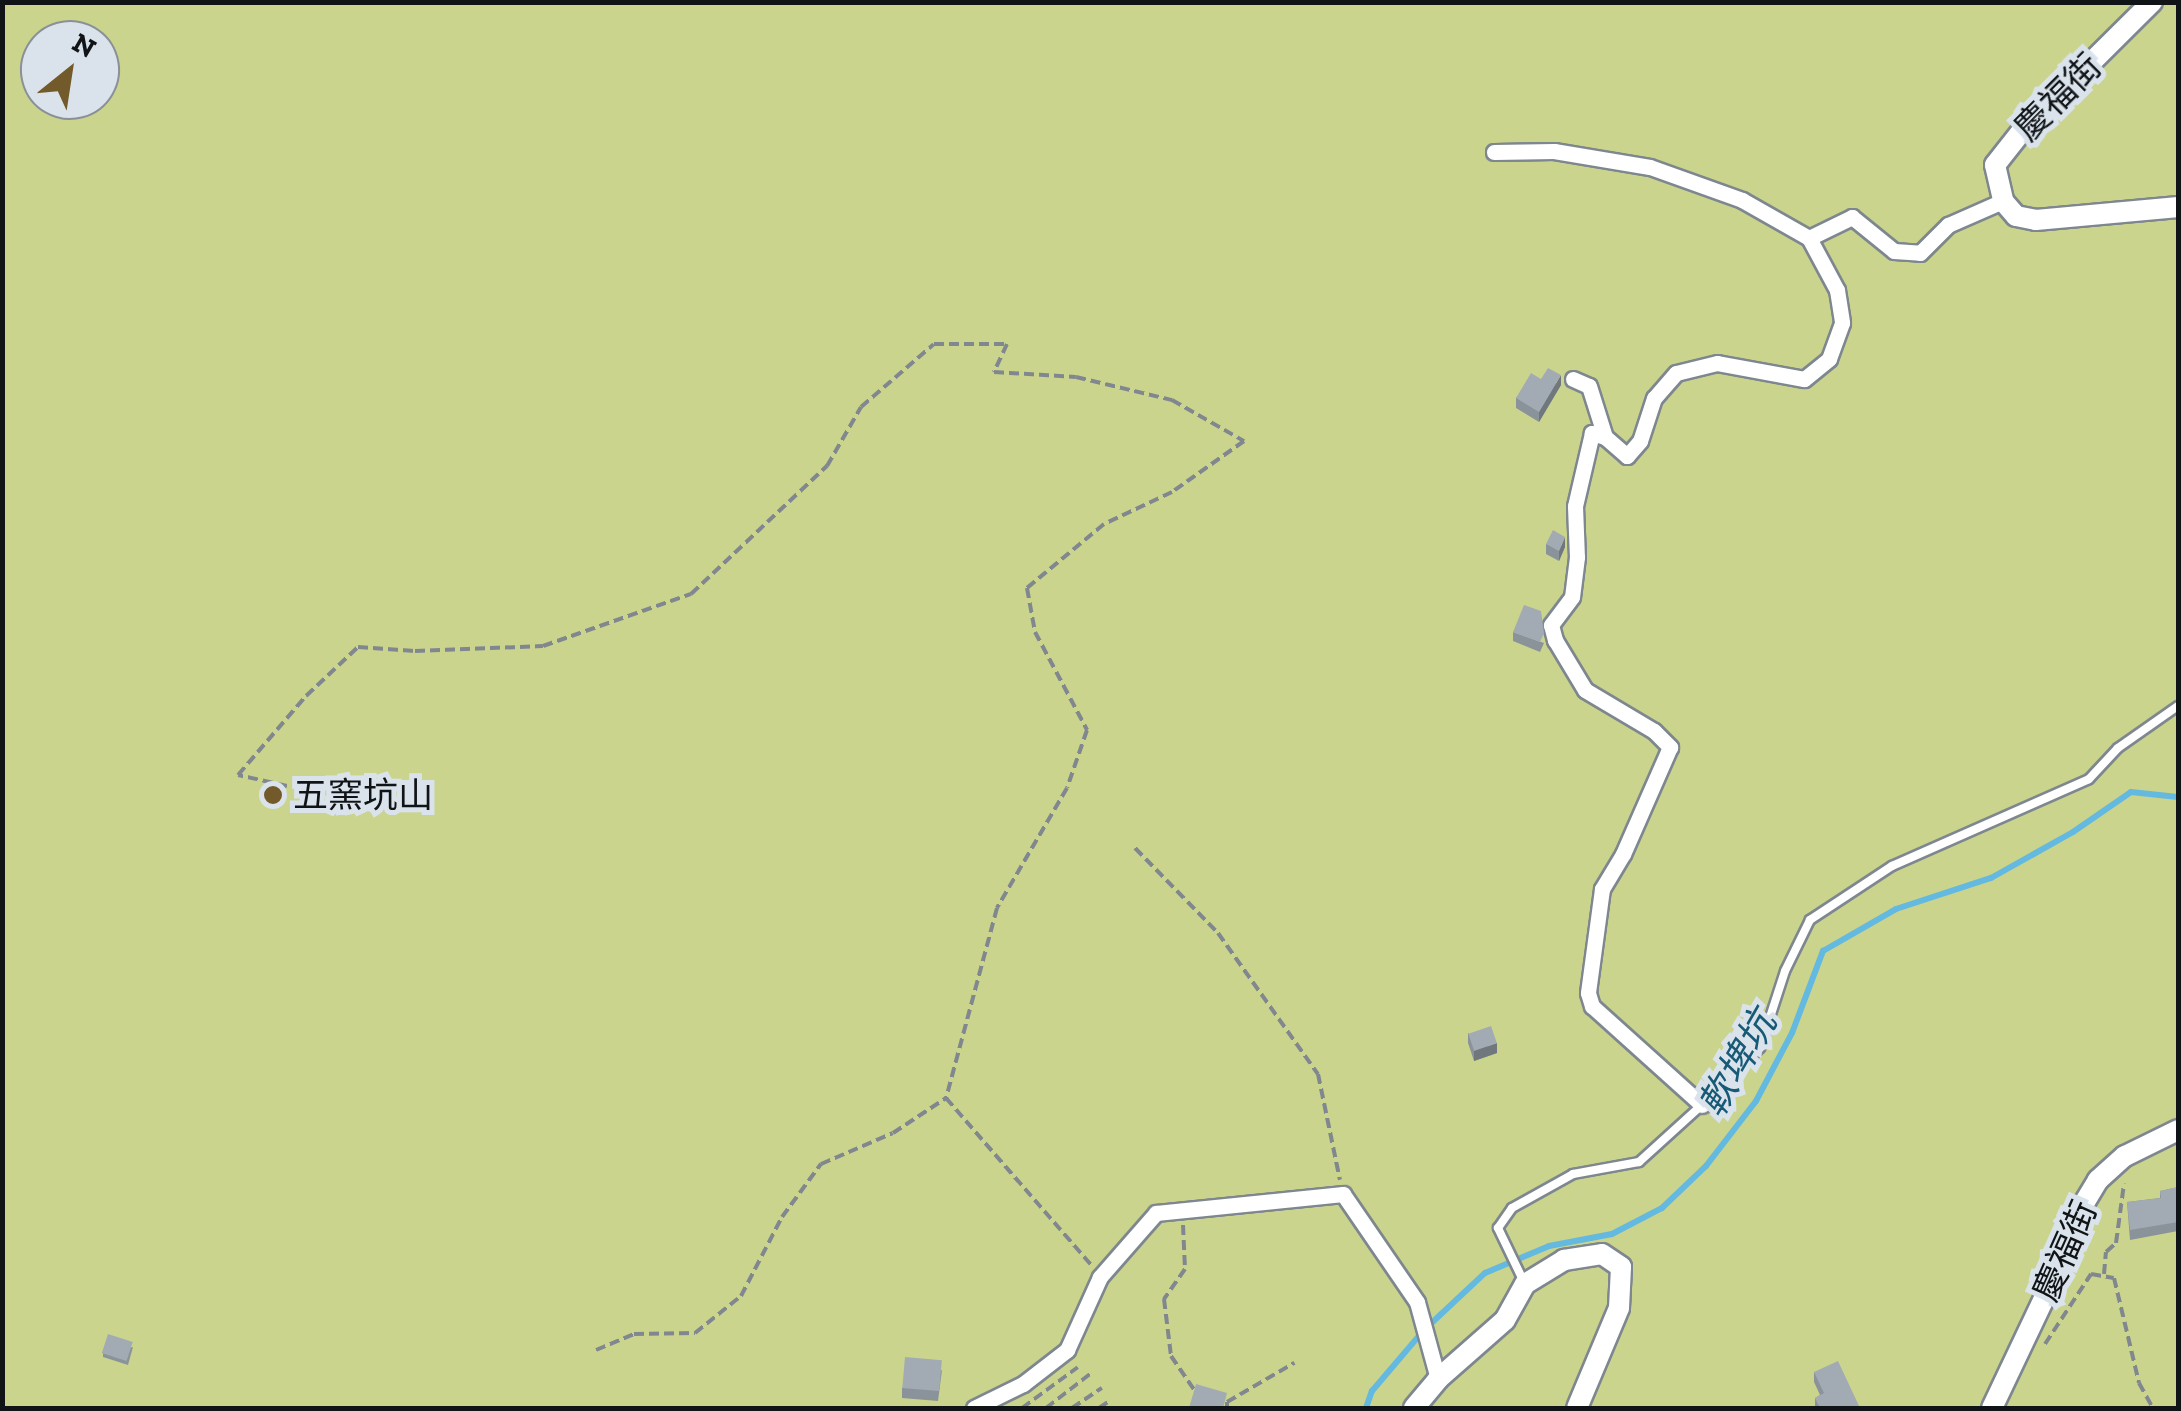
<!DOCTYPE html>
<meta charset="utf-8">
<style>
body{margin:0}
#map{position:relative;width:2181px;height:1411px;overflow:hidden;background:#dae3ec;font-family:"Zilla Slab","Noto Sans TC",serif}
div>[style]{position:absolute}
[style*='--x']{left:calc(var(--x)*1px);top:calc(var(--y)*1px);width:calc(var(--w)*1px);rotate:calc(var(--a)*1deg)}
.green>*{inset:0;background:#cbd48c}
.stream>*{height:6px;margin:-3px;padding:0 3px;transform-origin:3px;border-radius:3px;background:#64b9e1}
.path>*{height:4px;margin-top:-2px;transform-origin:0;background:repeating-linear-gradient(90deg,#81878e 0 10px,transparent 0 15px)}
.roads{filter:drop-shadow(2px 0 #7e878f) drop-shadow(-2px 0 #7e878f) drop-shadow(0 2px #7e878f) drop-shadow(0 -2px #7e878f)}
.service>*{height:8px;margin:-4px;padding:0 4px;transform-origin:4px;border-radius:4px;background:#fff}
.minor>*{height:15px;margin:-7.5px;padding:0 7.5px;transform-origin:7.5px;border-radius:7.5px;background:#fff}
.tertiary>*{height:20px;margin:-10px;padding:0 10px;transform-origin:10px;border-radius:10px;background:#fff}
.wall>*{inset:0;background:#8b939a}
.shaded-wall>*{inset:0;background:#71787d}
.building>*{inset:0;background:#a2abb3;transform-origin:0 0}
.dots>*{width:28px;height:28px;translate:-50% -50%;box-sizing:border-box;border:5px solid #dae3ec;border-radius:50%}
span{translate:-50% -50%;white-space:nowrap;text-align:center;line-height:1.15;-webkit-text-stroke:10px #dae3ec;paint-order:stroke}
.street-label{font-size:35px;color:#111417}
.poi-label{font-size:35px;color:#111417}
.left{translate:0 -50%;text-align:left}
.water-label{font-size:38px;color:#175a76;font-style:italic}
.frame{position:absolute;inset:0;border:5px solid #111417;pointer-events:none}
.north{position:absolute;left:20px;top:20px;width:100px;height:100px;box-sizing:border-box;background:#dae3ec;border:2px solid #8a9097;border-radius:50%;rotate:30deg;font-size:28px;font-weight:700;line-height:40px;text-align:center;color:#111417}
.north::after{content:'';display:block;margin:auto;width:35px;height:45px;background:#735a2b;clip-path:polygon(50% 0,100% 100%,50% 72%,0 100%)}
</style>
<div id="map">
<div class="green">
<i style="clip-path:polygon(evenodd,3px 3px,2178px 3px,2178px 1408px,3px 1408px,3px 3px,40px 40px,100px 40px,100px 100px,40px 100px,40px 40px)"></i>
</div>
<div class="stream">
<i style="--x:1366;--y:1408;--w:18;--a:-71"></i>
<i style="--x:1372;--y:1391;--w:79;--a:-49.6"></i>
<i style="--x:1423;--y:1331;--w:85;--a:-43.1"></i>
<i style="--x:1485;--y:1273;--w:69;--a:-22.9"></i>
<i style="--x:1549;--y:1246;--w:64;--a:-10.8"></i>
<i style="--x:1612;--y:1234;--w:56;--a:-27.5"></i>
<i style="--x:1662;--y:1208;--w:61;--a:-43.7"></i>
<i style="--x:1706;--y:1166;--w:82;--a:-52.4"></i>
<i style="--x:1756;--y:1101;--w:77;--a:-62.1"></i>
<i style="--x:1792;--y:1033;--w:88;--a:-69.3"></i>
<i style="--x:1823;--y:951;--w:84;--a:-29.9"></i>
<i style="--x:1896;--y:909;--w:100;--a:-18.1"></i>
<i style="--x:1991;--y:878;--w:94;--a:-29.3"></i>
<i style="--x:2073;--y:832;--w:70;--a:-34.6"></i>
<i style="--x:2131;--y:792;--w:47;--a:6.1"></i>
</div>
<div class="path">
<i style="--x:287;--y:786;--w:50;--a:-167.3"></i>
<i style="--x:238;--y:775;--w:104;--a:-49.3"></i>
<i style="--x:306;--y:696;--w:71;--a:-43.3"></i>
<i style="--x:358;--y:647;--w:57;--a:4"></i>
<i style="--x:415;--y:651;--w:128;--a:-2.2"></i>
<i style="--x:543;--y:646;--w:157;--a:-19.4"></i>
<i style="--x:691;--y:594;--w:187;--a:-43.3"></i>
<i style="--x:827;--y:466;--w:68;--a:-60"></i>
<i style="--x:861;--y:407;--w:96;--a:-40.8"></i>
<i style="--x:934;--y:344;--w:73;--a:0"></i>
<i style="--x:1007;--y:344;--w:31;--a:115"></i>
<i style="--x:994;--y:372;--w:82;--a:3.5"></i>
<i style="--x:1076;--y:377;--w:99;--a:13.5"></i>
<i style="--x:1172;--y:400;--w:83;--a:29.7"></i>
<i style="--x:1244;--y:441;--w:88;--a:144.7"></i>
<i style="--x:1172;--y:492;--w:75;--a:154.8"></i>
<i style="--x:1104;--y:524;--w:100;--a:140.3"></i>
<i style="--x:1027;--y:588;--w:45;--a:79.7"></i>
<i style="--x:1035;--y:632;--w:111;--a:62"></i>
<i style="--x:1087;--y:730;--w:61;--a:109"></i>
<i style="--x:1067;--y:788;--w:139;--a:120.3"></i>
<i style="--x:997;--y:908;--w:197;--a:105"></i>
<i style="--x:1135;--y:848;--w:119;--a:45.7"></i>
<i style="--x:1218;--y:933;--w:173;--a:54.7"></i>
<i style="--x:1318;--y:1074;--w:108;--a:78.3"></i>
<i style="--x:1183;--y:1225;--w:44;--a:87.4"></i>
<i style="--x:1185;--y:1269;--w:37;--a:125"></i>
<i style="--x:1164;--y:1299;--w:57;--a:83"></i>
<i style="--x:1171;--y:1356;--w:42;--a:55.6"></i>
<i style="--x:2104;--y:1274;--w:22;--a:-85"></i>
<i style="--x:2106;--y:1252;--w:13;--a:-42"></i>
<i style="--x:2116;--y:1243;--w:60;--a:-82.3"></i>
<i style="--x:2045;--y:1344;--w:84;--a:-56.7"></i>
<i style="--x:2091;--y:1274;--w:23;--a:10"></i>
<i style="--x:2114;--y:1278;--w:108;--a:76.6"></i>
<i style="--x:2139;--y:1383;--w:29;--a:61"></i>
<i style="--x:596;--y:1350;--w:41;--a:-22.8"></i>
<i style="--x:634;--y:1334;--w:61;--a:-0.9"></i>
<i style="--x:695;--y:1333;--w:59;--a:-38.8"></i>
<i style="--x:741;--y:1296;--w:89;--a:-62.6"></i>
<i style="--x:782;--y:1217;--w:66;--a:-53.7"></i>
<i style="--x:821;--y:1164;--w:78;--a:-23.3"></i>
<i style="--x:893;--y:1133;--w:64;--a:-33.4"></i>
<i style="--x:946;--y:1098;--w:221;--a:49"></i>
<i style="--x:1022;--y:1408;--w:69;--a:-36.2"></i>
<i style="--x:1046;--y:1408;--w:56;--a:-37.7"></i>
<i style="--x:1072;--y:1408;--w:36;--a:-34"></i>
<i style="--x:1099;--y:1408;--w:14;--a:-34"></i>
<i style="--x:1227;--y:1408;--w:6;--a:-90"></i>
<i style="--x:1227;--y:1402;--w:78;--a:-30.2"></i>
</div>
<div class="roads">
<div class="service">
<i style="--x:1523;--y:1280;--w:58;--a:-115.7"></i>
<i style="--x:1498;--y:1228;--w:24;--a:-55"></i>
<i style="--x:1512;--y:1208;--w:70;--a:-29.1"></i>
<i style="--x:1573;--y:1174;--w:67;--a:-10.3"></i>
<i style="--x:1639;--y:1162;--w:103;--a:-42.2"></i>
<i style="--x:1715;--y:1093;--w:64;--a:-45"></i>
<i style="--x:1760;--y:1048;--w:81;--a:-72"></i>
<i style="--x:1785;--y:971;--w:57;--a:-63.9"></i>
<i style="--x:1810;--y:920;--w:98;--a:-33.4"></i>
<i style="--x:1892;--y:866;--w:215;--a:-23.8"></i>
<i style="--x:2089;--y:779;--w:42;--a:-46.9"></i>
<i style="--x:2118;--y:748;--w:73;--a:-35"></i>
</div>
<div class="minor">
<i style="--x:1494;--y:152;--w:60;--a:-1"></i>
<i style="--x:1554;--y:151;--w:97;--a:9.5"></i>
<i style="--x:1650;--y:167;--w:98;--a:19.7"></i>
<i style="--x:1742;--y:200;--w:77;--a:29.6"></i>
<i style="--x:1809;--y:238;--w:59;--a:61.7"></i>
<i style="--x:1837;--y:290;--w:33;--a:81"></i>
<i style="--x:1842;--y:323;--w:38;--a:110"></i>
<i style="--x:1829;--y:359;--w:32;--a:141"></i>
<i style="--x:1804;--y:379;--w:88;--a:-169.6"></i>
<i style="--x:1717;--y:363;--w:42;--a:166.3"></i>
<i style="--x:1676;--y:373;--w:33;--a:131"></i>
<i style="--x:1654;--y:398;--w:45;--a:108"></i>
<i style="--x:1640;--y:441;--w:20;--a:131"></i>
<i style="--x:1627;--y:456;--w:29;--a:-139"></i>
<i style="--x:1605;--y:437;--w:14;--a:-163"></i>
<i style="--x:1592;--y:433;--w:75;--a:103.1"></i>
<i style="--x:1575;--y:506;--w:51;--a:87.8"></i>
<i style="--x:1577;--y:557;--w:40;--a:97.1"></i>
<i style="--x:1572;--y:597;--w:35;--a:127"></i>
<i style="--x:1551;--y:625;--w:16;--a:75"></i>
<i style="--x:1555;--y:640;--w:58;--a:59"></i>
<i style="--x:1585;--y:690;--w:80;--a:30.7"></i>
<i style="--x:1654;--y:731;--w:23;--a:45"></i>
<i style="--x:1670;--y:747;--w:117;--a:113.7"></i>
<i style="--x:1623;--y:854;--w:41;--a:121"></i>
<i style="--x:1602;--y:889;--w:105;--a:97.7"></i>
<i style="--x:1588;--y:993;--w:14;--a:73"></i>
<i style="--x:1592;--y:1006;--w:148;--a:42"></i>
<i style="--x:1809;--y:238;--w:48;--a:-26"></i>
<i style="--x:1852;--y:217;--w:54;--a:39"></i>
<i style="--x:1894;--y:251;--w:26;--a:4"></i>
<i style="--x:1920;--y:253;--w:40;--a:-45"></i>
<i style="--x:1948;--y:225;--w:60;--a:-23.6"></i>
<i style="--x:1573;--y:379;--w:17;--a:24"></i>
<i style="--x:1589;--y:386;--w:53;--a:72.6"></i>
<i style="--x:974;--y:1408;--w:55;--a:-26.1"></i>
<i style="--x:1023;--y:1384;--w:56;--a:-37.7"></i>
<i style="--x:1067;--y:1350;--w:80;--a:-65.7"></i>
<i style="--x:1100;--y:1277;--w:85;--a:-48.8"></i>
<i style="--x:1156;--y:1213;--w:188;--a:-5.8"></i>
<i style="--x:1343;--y:1194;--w:131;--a:55.6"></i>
<i style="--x:1417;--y:1302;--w:80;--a:74.7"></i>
</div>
<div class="tertiary">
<i style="--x:2152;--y:2;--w:185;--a:135.2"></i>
<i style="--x:2021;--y:132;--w:42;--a:128.2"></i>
<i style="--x:1995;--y:165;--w:37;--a:77"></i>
<i style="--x:2003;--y:201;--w:20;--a:49"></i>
<i style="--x:2016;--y:216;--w:20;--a:11"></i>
<i style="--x:2036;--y:220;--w:143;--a:-5.2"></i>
<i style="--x:1414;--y:1408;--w:38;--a:-50"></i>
<i style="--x:1438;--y:1379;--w:89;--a:-41.4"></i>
<i style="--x:1505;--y:1320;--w:41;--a:-60.9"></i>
<i style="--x:1525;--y:1284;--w:46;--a:-31.6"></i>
<i style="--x:1564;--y:1260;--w:38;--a:-9"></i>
<i style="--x:1602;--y:1254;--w:23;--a:34"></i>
<i style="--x:1621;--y:1267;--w:41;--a:92.8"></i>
<i style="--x:1619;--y:1308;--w:108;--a:112.8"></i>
<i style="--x:1992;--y:1408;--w:128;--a:-64.6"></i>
<i style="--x:2047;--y:1292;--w:83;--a:-68.7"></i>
<i style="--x:2077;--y:1215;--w:41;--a:-59"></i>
<i style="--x:2098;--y:1180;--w:36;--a:-42"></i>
<i style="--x:2125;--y:1156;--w:59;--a:-26.1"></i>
</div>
</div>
<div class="wall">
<i style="clip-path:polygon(1541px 379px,1561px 385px,1539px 422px,1516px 408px,1516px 398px)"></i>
<i style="clip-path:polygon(1546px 544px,1565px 547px,1559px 561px,1546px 554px)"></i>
<i style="clip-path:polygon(1513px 632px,1544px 643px,1540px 652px,1513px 641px)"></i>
<i style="clip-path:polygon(1468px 1033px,1497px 1053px,1474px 1061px,1468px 1043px)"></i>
<i style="clip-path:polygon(2178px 1187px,2178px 1231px,2130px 1240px,2127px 1202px,2160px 1198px,2160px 1191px)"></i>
<i style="clip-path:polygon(133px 1347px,128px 1365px,103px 1357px,103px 1353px)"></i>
<i style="clip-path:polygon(942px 1370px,938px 1401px,902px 1398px,902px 1388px)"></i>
<i style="clip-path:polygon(1814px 1372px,1860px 1408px,1815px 1408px,1815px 1398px,1820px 1395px,1814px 1382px)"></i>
</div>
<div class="shaded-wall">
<i style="clip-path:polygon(1561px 375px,1561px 385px,1539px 422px,1539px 412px)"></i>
<i style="clip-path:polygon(1565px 537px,1565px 547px,1559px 561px,1559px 551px)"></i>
<i style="clip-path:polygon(1497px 1043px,1497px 1053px,1474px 1061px,1474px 1051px)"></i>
</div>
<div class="building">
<i style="clip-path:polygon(1548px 368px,1561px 375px,1539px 412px,1516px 398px,1531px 373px,1541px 379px)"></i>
<i style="clip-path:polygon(1553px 530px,1565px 537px,1559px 551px,1546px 544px)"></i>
<i style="clip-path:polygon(1524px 605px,1541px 611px,1544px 633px,1540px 642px,1513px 632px)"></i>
<i style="left:1491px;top:1026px;width:18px;height:24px;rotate:71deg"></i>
<i style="clip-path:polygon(2178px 1187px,2178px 1222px,2130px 1230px,2127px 1202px,2161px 1198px,2160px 1191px)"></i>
<i style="left:108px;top:1334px;width:26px;height:20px;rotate:18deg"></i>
<i style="left:905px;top:1357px;width:37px;height:31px;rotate:5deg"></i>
<i style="clip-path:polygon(1838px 1361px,1860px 1408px,1820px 1408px,1815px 1398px,1824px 1393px,1814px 1372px)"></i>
<i style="clip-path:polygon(1196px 1384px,1227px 1393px,1223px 1408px,1189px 1408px)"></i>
</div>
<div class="dots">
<i style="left:273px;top:795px;background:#735a2b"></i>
</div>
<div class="street-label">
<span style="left:2058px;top:97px;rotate:-45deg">慶福街</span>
<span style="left:2065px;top:1251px;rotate:-66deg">慶福街</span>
</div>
<div class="poi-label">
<span class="left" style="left:293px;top:795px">五窯坑山</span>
</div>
<div class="water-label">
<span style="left:1738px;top:1064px;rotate:-60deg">軟埤坑</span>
</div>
<div class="frame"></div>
<div class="north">N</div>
</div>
